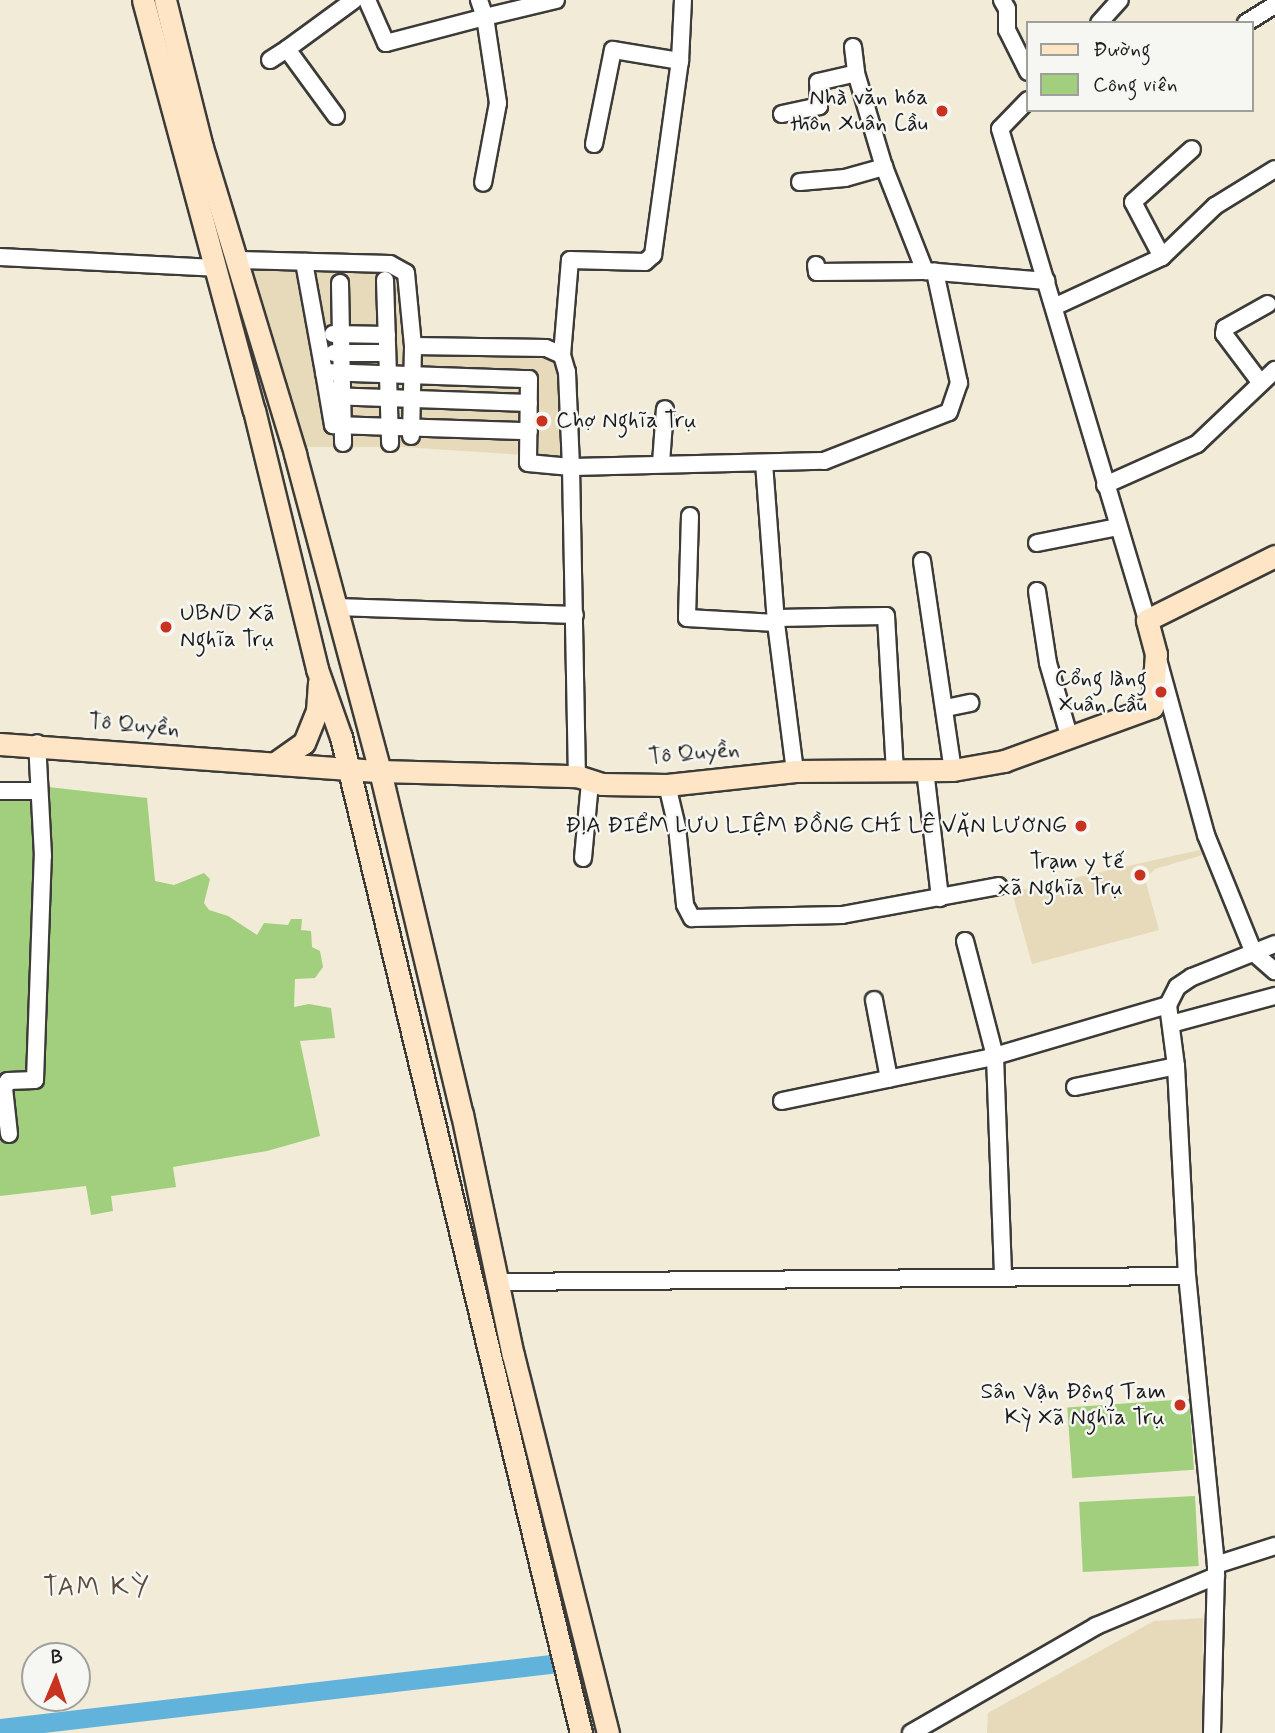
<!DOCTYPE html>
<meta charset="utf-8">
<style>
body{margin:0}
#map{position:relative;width:1275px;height:1733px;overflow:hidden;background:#f1ebd8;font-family:Mynerve,sans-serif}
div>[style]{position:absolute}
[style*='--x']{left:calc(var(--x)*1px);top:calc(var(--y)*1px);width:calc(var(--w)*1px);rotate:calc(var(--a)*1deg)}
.built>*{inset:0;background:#e7daba}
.green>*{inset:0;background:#a1cf7d;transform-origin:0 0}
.canal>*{height:19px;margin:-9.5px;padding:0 9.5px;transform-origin:9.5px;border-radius:9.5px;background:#61b3dc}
.roads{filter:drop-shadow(2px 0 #3c3b38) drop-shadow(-2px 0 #3c3b38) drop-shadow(0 2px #3c3b38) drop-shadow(0 -2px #3c3b38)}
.street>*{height:16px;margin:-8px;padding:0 8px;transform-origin:8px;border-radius:8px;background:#fff}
.secondary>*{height:21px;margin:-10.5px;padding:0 10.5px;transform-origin:10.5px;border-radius:10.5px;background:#fde5c5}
.dots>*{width:19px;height:19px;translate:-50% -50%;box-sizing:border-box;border:4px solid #f6f6f2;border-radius:50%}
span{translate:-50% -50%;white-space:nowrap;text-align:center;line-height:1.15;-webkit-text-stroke:5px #f6f6f2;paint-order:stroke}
.poi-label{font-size:23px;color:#1c1c1c}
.right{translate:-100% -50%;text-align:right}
.left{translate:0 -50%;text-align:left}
.street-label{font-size:23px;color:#1c1c1c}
.quarter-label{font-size:26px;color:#5d4c3d;letter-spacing:2px}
.legend{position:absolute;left:1026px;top:21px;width:228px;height:91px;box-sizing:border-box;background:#f6f6f2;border:2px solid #9f9f9c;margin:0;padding:9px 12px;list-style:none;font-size:21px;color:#1c1c1c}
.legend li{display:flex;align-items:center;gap:14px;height:35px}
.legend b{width:35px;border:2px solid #9f9f9c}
.north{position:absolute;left:21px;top:1642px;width:70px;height:70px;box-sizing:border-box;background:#f6f6f2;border:2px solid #9f9f9c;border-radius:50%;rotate:2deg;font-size:19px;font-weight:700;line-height:28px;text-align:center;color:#1c1c1c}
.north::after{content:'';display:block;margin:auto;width:24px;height:32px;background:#c8321e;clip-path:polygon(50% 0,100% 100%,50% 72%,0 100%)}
</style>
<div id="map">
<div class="built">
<i style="clip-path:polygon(219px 260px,370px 261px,406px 273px,413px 346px,558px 352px,569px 458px,402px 447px,280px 447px)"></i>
<i style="clip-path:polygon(1204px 849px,1206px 854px,1155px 869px,1145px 879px,1159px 930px,1032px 964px,1012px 892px)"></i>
<i style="clip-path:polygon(1203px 1618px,1202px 1733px,987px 1733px,988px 1713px,1154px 1621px)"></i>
</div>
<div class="green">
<i style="clip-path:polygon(0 786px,39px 786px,147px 798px,155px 881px,174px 885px,204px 873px,210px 879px,204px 903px,209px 910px,228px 916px,257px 935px,264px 923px,288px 925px,291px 919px,302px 919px,301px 930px,311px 931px,312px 947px,320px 951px,323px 967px,315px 978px,295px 979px,294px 1007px,309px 1004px,331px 1008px,335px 1038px,300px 1041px,320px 1136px,267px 1151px,173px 1167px,176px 1187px,111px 1196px,113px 1211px,91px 1215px,86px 1186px,0 1196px)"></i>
<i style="left:1189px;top:1399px;width:71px;height:122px;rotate:86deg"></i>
<i style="left:1195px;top:1496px;width:70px;height:116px;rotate:87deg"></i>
</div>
<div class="canal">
<i style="--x:0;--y:1728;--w:555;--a:-6.63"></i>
</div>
<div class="roads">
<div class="street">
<i style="--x:367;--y:0;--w:47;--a:66.2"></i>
<i style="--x:386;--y:43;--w:102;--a:-14.7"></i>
<i style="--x:485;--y:17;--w:87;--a:81.4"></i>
<i style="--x:498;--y:103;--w:81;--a:100.6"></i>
<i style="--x:479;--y:0;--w:18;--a:71"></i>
<i style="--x:485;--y:17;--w:73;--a:-13.5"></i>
<i style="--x:1002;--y:0;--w:10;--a:61"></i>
<i style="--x:1007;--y:9;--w:21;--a:90"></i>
<i style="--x:1007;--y:30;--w:47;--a:63.4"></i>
<i style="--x:1099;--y:23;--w:31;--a:-48"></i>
<i style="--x:1246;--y:23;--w:34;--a:-32"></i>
<i style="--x:853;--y:47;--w:26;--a:83"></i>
<i style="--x:270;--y:60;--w:20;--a:-33"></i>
<i style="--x:1028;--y:100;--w:40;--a:134"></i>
<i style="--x:1000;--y:129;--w:513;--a:73.33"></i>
<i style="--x:782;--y:114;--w:38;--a:-12"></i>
<i style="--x:819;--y:106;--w:24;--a:-92"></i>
<i style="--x:818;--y:82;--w:39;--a:-13"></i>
<i style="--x:856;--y:73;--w:98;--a:73.4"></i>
<i style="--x:884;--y:167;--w:112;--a:68.5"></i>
<i style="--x:336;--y:116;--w:83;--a:-126.2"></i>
<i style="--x:287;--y:49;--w:83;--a:-36.2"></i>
<i style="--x:594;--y:144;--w:96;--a:-78.6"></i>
<i style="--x:613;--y:50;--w:68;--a:9.3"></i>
<i style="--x:800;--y:182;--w:45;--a:-5.1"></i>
<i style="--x:845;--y:178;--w:41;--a:-15.8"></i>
<i style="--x:0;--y:257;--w:215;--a:2.9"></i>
<i style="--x:1162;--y:257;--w:74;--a:-43.9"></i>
<i style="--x:1215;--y:206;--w:70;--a:-31.7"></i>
<i style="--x:239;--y:260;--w:151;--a:1.5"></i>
<i style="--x:390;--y:264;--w:18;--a:29"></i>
<i style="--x:406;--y:273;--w:73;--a:84.5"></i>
<i style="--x:413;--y:346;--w:133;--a:0.9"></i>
<i style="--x:546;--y:348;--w:17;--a:24"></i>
<i style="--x:562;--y:355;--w:18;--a:74"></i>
<i style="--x:567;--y:372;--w:95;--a:87.6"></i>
<i style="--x:571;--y:467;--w:309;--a:88.9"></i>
<i style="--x:304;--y:262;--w:112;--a:79.7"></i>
<i style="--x:324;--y:372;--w:205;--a:2"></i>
<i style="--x:529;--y:379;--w:84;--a:90.7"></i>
<i style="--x:528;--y:463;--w:43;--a:5.3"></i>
<i style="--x:571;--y:467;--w:253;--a:-1.4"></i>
<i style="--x:824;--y:461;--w:134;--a:-21.4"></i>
<i style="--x:949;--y:412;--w:31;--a:-71"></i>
<i style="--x:959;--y:383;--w:114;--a:-102.2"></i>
<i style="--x:816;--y:265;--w:7;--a:82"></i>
<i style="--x:817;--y:272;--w:108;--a:-0.5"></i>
<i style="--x:925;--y:271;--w:122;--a:4.7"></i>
<i style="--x:385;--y:280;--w:163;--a:88.2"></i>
<i style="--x:340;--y:283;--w:160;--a:88.9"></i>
<i style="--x:1056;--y:306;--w:117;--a:-24.8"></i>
<i style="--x:1162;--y:257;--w:62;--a:-117.8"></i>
<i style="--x:1133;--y:202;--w:79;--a:-41.9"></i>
<i style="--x:333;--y:334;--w:54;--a:1.1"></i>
<i style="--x:334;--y:353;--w:53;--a:0"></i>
<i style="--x:562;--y:355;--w:95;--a:-85.2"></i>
<i style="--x:570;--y:260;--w:75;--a:1.5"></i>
<i style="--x:645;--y:262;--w:11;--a:-41"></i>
<i style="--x:653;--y:255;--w:196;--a:-82.1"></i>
<i style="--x:680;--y:61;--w:61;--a:-87.2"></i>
<i style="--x:324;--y:372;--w:54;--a:80.4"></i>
<i style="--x:333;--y:425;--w:196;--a:1.8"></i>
<i style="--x:1260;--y:382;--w:60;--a:-126.9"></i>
<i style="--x:1224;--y:334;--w:6;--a:-81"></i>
<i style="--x:1225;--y:328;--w:49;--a:-29.2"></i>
<i style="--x:329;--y:396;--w:200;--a:2"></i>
<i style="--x:411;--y:436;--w:90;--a:-88.7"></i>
<i style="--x:661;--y:463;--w:54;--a:-85.8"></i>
<i style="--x:764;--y:463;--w:160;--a:85.7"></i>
<i style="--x:776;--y:623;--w:149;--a:82.7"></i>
<i style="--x:1105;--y:485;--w:101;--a:-24"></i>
<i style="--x:1197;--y:444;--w:108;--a:-43.5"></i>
<i style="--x:690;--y:516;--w:102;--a:91.7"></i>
<i style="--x:687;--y:618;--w:89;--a:3.2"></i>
<i style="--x:1037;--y:543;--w:83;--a:-11.2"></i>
<i style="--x:922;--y:561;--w:211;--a:81.6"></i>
<i style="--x:1037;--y:591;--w:73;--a:81.3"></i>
<i style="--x:1048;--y:663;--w:79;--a:73.9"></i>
<i style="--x:336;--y:607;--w:239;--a:1.9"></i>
<i style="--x:778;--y:618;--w:108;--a:-1.1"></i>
<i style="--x:886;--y:616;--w:155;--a:86.7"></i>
<i style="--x:1159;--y:663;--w:178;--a:74.7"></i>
<i style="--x:1206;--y:835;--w:127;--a:67.9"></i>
<i style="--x:1254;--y:953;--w:28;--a:41"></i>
<i style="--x:946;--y:708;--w:25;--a:-12"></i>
<i style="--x:925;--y:770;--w:129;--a:83.3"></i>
<i style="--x:667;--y:785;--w:43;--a:76.6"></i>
<i style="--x:677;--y:827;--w:78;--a:84.1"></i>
<i style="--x:685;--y:905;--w:15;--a:62"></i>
<i style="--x:692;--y:918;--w:150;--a:-1.1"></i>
<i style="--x:842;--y:915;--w:159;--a:-10.5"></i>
<i style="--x:0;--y:791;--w:39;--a:0"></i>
<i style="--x:583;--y:858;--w:76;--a:-84.7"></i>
<i style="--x:965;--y:941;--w:119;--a:75.4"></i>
<i style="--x:995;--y:1056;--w:220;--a:87.9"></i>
<i style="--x:874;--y:1000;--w:80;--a:79.2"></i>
<i style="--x:1171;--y:1024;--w:108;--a:-15.1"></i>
<i style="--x:1075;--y:1087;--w:103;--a:-11.7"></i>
<i style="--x:782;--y:1101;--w:210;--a:-11.8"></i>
<i style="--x:988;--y:1058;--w:188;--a:-16.4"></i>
<i style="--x:9;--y:1134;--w:46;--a:-96.2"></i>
<i style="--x:4;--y:1088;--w:8;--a:-60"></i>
<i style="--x:8;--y:1081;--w:27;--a:-2"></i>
<i style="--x:35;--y:1080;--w:224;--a:-88"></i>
<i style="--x:43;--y:856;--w:113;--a:-93"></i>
<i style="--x:499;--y:1282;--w:688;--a:-0.5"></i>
<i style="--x:1216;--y:1565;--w:62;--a:-17.9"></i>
<i style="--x:911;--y:1733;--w:214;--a:-30"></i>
<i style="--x:1096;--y:1626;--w:130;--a:-22.6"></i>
<i style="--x:1212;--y:1733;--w:168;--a:-88.6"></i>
<i style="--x:1216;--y:1565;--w:290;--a:-95.7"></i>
<i style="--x:1187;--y:1276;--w:210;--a:-93"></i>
<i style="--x:1176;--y:1066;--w:62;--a:-97.5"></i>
<i style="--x:1168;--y:1005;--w:20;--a:-63"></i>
<i style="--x:1177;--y:987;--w:18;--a:-34"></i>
<i style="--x:1192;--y:977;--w:89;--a:-21.7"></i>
</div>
<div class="secondary">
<i style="--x:143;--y:0;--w:425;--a:74.9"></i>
<i style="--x:254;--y:410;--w:267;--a:76.3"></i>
<i style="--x:317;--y:669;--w:72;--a:70.6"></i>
<i style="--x:341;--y:737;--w:1025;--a:76.45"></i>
<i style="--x:165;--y:0;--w:152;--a:75.9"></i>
<i style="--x:202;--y:147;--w:321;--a:73.1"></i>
<i style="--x:295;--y:454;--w:328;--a:75"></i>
<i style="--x:380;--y:771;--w:353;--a:76.6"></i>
<i style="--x:462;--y:1114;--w:246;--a:78.1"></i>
<i style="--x:513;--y:1355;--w:390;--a:75.9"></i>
<i style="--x:0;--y:744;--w:381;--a:4.1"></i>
<i style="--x:380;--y:771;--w:197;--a:1.5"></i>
<i style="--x:577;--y:776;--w:26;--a:18"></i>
<i style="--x:602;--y:784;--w:65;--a:0.9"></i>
<i style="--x:667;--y:785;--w:129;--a:-6.2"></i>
<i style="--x:795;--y:771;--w:158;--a:-0.4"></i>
<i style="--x:953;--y:770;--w:52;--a:-10"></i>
<i style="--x:1004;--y:761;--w:158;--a:-20"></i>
<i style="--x:1152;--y:707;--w:53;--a:-85.7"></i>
<i style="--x:1156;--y:654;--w:35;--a:-105"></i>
<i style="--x:1147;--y:620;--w:143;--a:-26.6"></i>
<i style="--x:275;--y:763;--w:35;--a:-35"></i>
<i style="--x:304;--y:743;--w:35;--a:-68"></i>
<i style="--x:317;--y:711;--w:29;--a:-86"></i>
</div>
</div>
<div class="dots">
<i style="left:942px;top:111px;background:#c8321e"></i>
<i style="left:542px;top:421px;background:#c8321e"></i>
<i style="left:166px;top:627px;background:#c8321e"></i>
<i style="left:1161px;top:692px;background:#c8321e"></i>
<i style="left:1081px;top:826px;background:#c8321e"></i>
<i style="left:1140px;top:875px;background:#c8321e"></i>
<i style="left:1180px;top:1405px;background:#c8321e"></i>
</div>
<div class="poi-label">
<span class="right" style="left:928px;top:111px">Nhà văn hóa<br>thôn Xuân Cầu</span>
<span class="left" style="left:556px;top:421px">Chợ Nghĩa Trụ</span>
<span class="left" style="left:180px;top:627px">UBND Xã<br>Nghĩa Trụ</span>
<span class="right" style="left:1147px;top:692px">Cổng làng<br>Xuân Cầu</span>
<span class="right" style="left:1067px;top:826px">ĐỊA ĐIỂM LƯU LIỆM ĐỒNG CHÍ LÊ VĂN LƯƠNG</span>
<span class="right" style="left:1124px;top:875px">Trạm y tế<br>xã Nghĩa Trụ</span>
<span class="right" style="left:1166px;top:1405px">Sân Vận Động Tam<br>Kỳ Xã Nghĩa Trụ</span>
</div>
<div class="street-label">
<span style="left:134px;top:726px;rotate:5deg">Tô Quyền</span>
<span style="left:694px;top:754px;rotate:-5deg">Tô Quyền</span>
</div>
<div class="quarter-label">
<span style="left:97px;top:1589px">TAM KỲ</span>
</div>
<ul class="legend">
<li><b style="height:9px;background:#fde5c5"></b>Đường</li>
<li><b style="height:19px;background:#a1cf7d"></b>Công viên</li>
</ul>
<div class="north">B</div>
</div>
